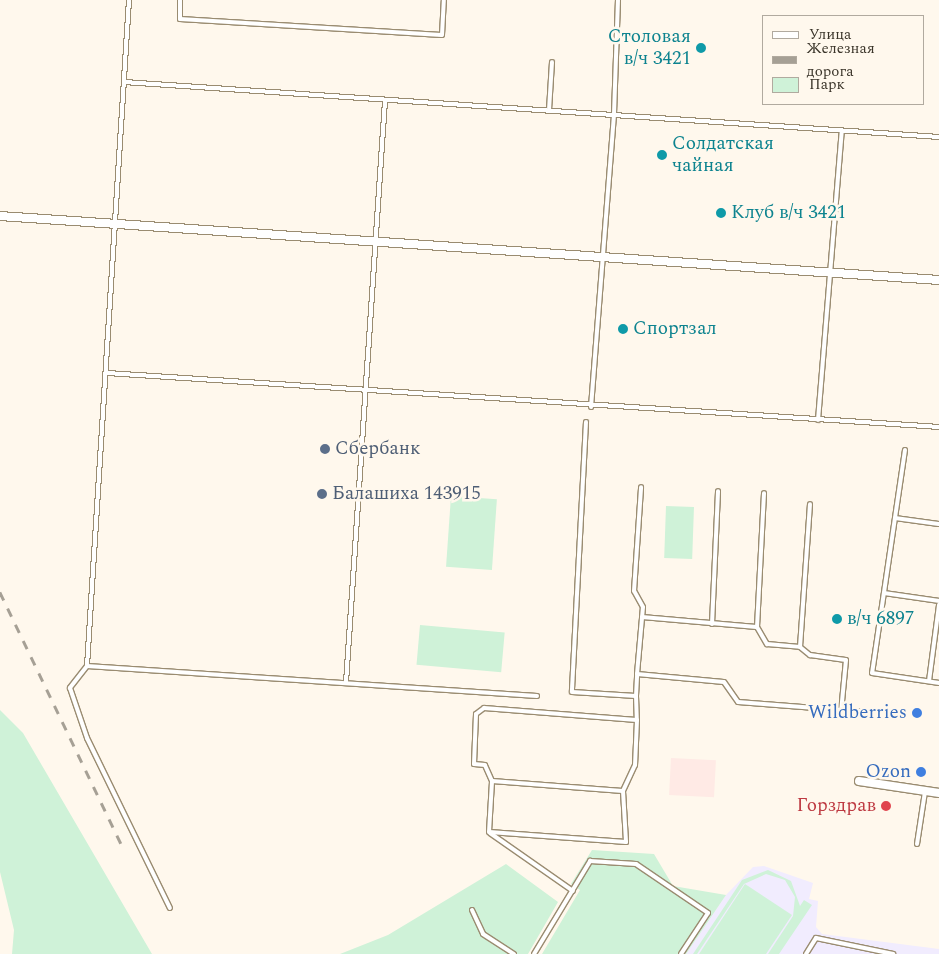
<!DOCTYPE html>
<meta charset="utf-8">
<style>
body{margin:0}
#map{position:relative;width:939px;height:954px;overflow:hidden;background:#fff8ed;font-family:Spectral,serif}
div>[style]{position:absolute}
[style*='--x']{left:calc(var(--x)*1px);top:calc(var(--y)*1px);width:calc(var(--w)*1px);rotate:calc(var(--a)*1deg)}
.industrial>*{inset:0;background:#ffeae5;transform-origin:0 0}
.education>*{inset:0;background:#f1ecfe}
.green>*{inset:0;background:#cff2d8;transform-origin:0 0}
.roads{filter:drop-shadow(1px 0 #9a8c71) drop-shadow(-1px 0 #9a8c71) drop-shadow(0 1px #9a8c71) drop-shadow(0 -1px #9a8c71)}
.service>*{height:4px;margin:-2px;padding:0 2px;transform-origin:2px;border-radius:2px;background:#fff}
.minor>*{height:8px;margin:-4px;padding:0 4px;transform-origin:4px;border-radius:4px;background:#fff}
.rail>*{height:2.5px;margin-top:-1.25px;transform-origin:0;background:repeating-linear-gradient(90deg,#a6a095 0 9px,transparent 0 18px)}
.dots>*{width:14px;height:14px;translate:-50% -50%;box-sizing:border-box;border:2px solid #fff8ed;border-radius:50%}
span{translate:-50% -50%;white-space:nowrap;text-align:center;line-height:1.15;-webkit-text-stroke:5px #fff8ed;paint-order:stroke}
.culture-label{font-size:19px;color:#0d838f}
.right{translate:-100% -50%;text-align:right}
.left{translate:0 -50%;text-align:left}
.service-label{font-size:19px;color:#4e5e75}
.shop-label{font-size:19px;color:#366cbe}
.health-label{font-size:19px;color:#be3a42}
.legend{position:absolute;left:762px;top:15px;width:162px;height:90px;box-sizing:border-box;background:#fff8ed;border:1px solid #b1aa9f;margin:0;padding:6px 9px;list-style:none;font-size:15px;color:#3b352a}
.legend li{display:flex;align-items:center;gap:10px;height:25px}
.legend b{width:25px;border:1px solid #b1aa9f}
</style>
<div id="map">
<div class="industrial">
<i style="left:671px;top:758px;width:45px;height:37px;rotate:3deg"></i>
</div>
<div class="education">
<i style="clip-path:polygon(764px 866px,813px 883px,809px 899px,818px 901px,816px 927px,822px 934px,939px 949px,939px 954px,686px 954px,726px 895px,753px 867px)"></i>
</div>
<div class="green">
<i style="left:451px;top:496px;width:46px;height:71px;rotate:4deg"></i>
<i style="left:666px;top:506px;width:28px;height:52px;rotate:2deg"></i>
<i style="left:420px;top:625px;width:85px;height:40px;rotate:5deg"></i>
<i style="clip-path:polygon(0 710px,23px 733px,152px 954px,12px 954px,14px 930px,0 872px)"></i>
<i style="clip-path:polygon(592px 850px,654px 854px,673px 886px,726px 895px,686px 954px,542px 954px,580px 890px,571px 884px)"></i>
<i style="clip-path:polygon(506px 864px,558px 902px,528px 954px,340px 954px,388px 935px)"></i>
<i style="clip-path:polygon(768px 870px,791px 881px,800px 906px,804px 900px,812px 905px,779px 954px,768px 954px,793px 916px,795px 897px,785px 880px,766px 874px,744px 884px,697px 954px,693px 954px,742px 880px)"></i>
<i style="clip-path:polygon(745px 884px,792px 915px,766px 954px,699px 954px)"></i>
</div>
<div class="roads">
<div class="service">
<i style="--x:129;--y:0;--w:667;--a:93.61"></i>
<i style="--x:87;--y:666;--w:451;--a:3.8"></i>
<i style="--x:180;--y:0;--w:19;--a:90"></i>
<i style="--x:180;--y:19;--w:262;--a:3.5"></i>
<i style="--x:442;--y:35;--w:35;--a:-87"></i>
<i style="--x:124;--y:82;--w:817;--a:3.86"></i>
<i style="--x:549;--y:110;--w:48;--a:-86.4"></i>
<i style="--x:107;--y:373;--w:834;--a:3.71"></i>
<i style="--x:591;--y:407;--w:294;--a:-85.5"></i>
<i style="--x:614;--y:114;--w:114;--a:-88"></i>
<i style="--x:818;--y:420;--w:290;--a:-85.3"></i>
<i style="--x:586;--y:422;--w:270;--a:93"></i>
<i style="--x:572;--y:692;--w:64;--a:3.6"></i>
<i style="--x:636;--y:696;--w:22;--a:-87"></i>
<i style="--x:637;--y:674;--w:87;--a:5.3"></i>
<i style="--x:724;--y:682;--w:24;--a:55"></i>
<i style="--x:738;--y:702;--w:129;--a:4.4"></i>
<i style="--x:905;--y:450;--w:225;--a:98.4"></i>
<i style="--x:872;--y:673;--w:68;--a:8.5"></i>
<i style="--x:895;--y:518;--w:44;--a:7.8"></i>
<i style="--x:884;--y:593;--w:56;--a:8.3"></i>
<i style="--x:642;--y:617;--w:115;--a:5"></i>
<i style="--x:757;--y:627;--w:20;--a:60"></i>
<i style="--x:767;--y:644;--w:33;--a:5"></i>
<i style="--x:800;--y:647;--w:13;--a:39"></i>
<i style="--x:810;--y:655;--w:36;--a:8"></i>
<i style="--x:846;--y:660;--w:52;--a:95.5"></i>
<i style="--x:712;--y:624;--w:133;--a:-87.4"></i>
<i style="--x:757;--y:627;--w:134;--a:-87"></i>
<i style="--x:800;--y:647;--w:143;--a:-86"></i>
<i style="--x:87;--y:666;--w:28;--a:128"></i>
<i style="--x:70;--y:688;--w:53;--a:71.2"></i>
<i style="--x:87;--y:738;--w:189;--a:64"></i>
<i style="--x:637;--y:674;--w:67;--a:-84.9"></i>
<i style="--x:643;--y:607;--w:18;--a:-119"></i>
<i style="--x:634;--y:591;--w:104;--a:-86.1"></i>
<i style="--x:929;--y:681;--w:77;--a:-82.5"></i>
<i style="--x:346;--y:683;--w:584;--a:-86.17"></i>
<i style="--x:636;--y:696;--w:24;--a:88"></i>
<i style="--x:637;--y:720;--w:45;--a:92.5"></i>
<i style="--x:635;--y:765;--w:29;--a:115"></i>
<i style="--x:623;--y:791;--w:51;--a:86.6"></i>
<i style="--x:626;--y:842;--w:137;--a:-175.8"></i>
<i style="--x:489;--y:832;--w:51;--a:-86.6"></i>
<i style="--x:492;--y:781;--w:17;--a:-114"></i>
<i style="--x:485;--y:765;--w:11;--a:-175"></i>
<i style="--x:474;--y:764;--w:50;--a:-87.7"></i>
<i style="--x:476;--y:714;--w:10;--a:-37"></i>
<i style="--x:484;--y:708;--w:153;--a:4.5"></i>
<i style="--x:492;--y:781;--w:131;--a:4.4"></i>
<i style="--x:490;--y:833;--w:101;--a:34.9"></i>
<i style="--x:917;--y:844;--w:53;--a:-81.3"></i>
<i style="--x:472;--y:910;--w:26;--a:65"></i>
<i style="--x:483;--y:934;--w:37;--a:33"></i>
<i style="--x:534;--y:954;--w:109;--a:-58.9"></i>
<i style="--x:590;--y:861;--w:46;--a:3.7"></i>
<i style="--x:636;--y:864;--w:87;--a:34.2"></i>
<i style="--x:708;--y:913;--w:49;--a:123.4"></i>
<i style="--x:806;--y:954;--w:19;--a:-58"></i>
<i style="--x:816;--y:938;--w:79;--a:11.7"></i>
</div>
<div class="minor">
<i style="--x:0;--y:216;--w:941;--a:3.9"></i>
<i style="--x:859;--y:781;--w:81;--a:8.5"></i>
</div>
</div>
<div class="rail">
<i style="--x:0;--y:592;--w:281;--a:64.3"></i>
</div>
<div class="dots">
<i style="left:701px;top:48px;background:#0f9aa8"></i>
<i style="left:662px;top:155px;background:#0f9aa8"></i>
<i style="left:721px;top:213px;background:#0f9aa8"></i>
<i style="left:623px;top:329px;background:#0f9aa8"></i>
<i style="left:325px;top:449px;background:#5c6f8a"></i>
<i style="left:322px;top:494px;background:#5c6f8a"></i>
<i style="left:837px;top:619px;background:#0f9aa8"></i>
<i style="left:917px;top:713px;background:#3f7fe0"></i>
<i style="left:921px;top:772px;background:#3f7fe0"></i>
<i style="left:886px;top:806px;background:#e0444e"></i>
</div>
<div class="culture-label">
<span class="right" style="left:691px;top:48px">Столовая<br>в/ч 3421</span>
<span class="left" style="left:672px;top:155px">Солдатская<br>чайная</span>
<span class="left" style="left:731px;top:213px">Клуб в/ч 3421</span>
<span class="left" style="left:633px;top:329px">Спортзал</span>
<span class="left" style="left:847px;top:619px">в/ч 6897</span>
</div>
<div class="service-label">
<span class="left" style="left:335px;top:449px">Сбербанк</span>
<span class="left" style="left:332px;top:494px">Балашиха 143915</span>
</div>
<div class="shop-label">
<span class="right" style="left:907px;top:713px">Wildberries</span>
<span class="right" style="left:911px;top:772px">Ozon</span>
</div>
<div class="health-label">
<span class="right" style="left:876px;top:806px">Горздрав</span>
</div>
<ul class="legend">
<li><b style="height:6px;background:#fff"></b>Улица</li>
<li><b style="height:6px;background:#a6a095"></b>Железная дорога</li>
<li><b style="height:14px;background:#cff2d8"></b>Парк</li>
</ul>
</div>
